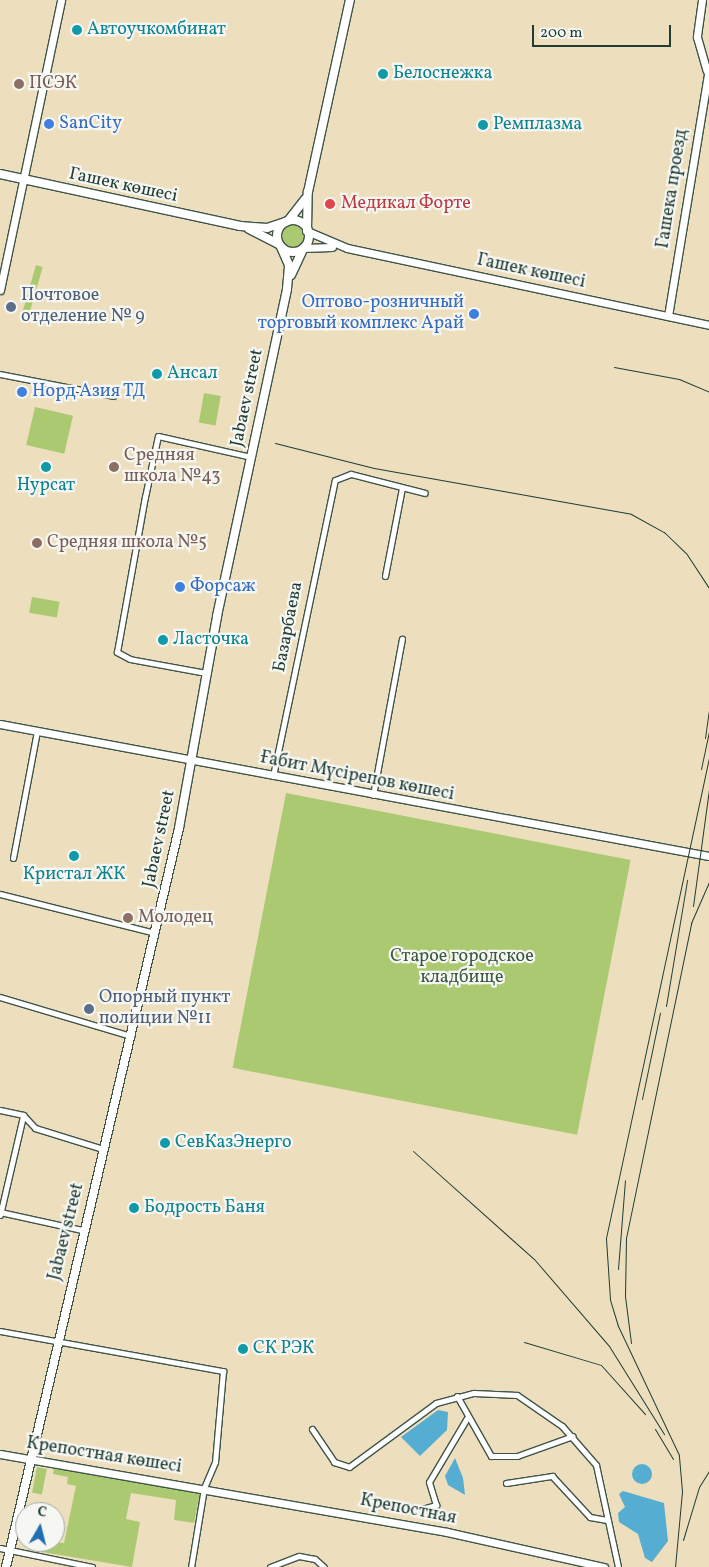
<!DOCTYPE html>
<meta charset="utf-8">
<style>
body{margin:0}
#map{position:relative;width:709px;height:1567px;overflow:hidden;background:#eddfbe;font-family:Vollkorn,serif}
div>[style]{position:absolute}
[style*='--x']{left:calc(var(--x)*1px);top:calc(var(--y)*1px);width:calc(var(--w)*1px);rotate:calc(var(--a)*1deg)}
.green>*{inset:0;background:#aac971;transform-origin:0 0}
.round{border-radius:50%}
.water>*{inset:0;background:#55aed2}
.roads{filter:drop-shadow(1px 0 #3e5549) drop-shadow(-1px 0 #3e5549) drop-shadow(0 1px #3e5549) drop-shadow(0 -1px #3e5549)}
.street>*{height:5px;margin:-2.5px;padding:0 2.5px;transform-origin:2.5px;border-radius:2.5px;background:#fff}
.secondary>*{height:7px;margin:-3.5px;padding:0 3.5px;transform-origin:3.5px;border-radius:3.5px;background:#fff}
.primary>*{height:8px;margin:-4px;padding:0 4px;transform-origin:4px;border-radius:4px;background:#fff}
.primary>.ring{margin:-4px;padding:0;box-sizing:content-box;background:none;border:8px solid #fff;border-radius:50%}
.rail>*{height:1px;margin:-0.5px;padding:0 0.5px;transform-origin:0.5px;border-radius:0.5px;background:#1f3d34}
.dots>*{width:14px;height:14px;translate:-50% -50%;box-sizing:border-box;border:2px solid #f6f6f2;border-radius:50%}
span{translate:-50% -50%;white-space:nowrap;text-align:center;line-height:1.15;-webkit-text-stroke:4.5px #f6f6f2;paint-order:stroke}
.culture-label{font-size:18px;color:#0d838f}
.left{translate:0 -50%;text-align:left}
.education-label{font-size:18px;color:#785e54}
.shop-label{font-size:18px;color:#366cbe}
.right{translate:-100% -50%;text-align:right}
.street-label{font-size:18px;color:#1f3d34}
.health-label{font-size:18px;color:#be3a42}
.service-label{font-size:18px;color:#4e5e75}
.park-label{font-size:18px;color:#3b5940}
.north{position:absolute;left:15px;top:1502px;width:50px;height:50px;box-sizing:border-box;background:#f6f6f2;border:1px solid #a0aca6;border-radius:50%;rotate:8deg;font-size:14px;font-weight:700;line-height:20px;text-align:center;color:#1f3d34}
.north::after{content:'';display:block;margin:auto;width:18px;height:22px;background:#1f6fb2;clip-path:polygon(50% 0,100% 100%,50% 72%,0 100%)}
.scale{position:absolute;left:532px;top:25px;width:139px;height:22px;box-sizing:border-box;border:2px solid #1f3d34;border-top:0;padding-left:6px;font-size:15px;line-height:18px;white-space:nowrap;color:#1f3d34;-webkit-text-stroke:4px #f6f6f2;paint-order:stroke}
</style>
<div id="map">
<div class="green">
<i class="round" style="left:280px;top:223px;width:26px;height:26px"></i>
<i style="left:36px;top:265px;width:7px;height:50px;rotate:16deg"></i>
<i style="left:204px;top:393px;width:17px;height:30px;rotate:10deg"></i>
<i style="left:35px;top:407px;width:39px;height:39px;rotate:13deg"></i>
<i style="left:32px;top:597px;width:28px;height:16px;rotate:10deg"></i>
<i style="left:286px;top:793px;width:351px;height:280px;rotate:11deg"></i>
<i style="left:37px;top:1467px;width:10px;height:26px;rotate:11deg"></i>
<i style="clip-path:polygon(54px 1468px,200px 1493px,194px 1523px,174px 1520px,176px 1500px,131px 1493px,126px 1519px,140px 1522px,132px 1567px,36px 1551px,38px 1542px,64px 1543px,76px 1486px,67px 1484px,68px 1477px,53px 1474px)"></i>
</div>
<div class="water">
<i style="clip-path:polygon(438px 1410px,448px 1412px,447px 1430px,420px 1456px,401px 1437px)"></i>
<i style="clip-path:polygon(455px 1458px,463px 1478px,465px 1495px,448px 1485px,445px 1476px)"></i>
<i class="round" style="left:632px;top:1464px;width:20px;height:20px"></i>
<i style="clip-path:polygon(623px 1491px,664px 1503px,668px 1541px,652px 1562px,645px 1558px,638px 1534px,619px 1522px,618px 1513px,625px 1507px,619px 1494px)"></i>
</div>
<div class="roads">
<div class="street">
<i style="--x:0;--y:374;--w:115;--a:11"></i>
<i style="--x:385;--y:576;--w:90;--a:-79.1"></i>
<i style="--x:206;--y:673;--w:77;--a:-169.6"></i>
<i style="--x:130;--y:659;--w:15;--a:-152"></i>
<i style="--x:117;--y:652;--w:158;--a:-79.8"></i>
<i style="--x:145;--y:497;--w:62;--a:-78"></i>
<i style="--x:158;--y:436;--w:95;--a:12.7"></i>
<i style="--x:273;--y:776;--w:302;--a:-78.2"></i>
<i style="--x:335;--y:480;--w:17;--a:-21"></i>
<i style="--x:351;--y:474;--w:76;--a:14.4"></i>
<i style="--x:373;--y:795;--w:159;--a:-79.5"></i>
<i style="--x:13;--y:858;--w:129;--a:-79.3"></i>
<i style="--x:0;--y:894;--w:160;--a:14.1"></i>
<i style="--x:0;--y:997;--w:137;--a:16.6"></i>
<i style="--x:0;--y:1110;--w:24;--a:12"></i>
<i style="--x:23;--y:1115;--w:18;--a:47"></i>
<i style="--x:35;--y:1128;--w:71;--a:17.2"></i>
<i style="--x:0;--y:1212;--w:84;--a:12.4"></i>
<i style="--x:0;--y:1215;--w:102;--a:-76.9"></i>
<i style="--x:0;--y:1331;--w:227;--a:10.2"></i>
<i style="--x:223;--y:1371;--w:91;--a:95"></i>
<i style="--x:215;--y:1462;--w:28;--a:113"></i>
<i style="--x:204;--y:1488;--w:80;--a:99.3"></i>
<i style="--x:457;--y:1396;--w:69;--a:60.5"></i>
<i style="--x:491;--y:1456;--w:26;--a:0"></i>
<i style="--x:517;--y:1456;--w:59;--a:-19.7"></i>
<i style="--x:312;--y:1429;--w:40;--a:56"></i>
<i style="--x:334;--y:1462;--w:16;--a:18"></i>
<i style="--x:349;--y:1467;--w:108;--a:-36.3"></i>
<i style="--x:436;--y:1403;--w:39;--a:-15"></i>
<i style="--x:474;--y:1393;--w:43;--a:2.7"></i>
<i style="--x:517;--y:1395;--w:55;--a:34.6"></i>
<i style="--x:562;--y:1426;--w:52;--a:48.9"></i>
<i style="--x:596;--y:1465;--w:104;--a:77.8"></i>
<i style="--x:506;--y:1483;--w:47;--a:-8.7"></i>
<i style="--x:552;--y:1476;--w:56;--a:47.2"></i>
<i style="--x:590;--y:1517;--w:17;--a:10"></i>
<i style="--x:422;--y:1509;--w:15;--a:-16"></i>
<i style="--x:436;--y:1505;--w:24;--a:-107"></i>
<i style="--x:429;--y:1482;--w:74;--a:-59.3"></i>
<i style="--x:0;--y:1548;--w:94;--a:11.7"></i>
<i style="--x:270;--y:1567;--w:31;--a:-21"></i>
<i style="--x:299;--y:1556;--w:16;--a:11"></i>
<i style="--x:315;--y:1559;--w:12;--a:42"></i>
</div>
<div class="secondary">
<i style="--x:702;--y:0;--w:37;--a:98"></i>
<i style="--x:697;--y:37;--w:35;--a:74"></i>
<i style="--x:307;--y:231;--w:43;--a:23"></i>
<i style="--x:347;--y:248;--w:370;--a:12"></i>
<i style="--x:303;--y:248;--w:29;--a:-2"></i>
<i style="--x:0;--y:290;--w:296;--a:-78.1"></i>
<i style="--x:668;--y:316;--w:252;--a:-80.6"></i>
<i style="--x:0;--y:724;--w:721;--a:10.55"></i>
<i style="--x:0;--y:1454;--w:454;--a:9.9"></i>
<i style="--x:447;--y:1532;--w:161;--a:12.6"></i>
</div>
<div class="primary">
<i style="--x:0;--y:174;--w:246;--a:12.2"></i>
<i style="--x:240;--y:226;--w:27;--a:4"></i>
<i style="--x:267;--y:228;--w:19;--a:-18"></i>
<i class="ring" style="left:277px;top:220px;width:24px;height:24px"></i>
<i style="--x:288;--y:221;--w:28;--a:-52"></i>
<i style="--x:249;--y:229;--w:34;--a:27"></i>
<i style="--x:307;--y:231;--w:39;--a:-89"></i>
<i style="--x:308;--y:192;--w:197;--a:-77.7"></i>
<i style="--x:291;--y:275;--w:29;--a:-65"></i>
<i style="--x:6;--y:1567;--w:759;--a:-76.82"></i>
<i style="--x:179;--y:828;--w:215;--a:-79.8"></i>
<i style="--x:217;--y:616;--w:334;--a:-77.9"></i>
<i style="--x:287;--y:289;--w:24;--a:-85"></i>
<i style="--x:289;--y:265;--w:20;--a:-114"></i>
</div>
</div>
<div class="rail">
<i style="--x:614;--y:367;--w:66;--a:10.5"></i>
<i style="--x:679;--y:379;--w:33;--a:23"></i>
<i style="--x:275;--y:443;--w:102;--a:14.2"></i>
<i style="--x:374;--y:468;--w:261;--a:10.1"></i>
<i style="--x:631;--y:514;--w:38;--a:29"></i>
<i style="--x:664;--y:532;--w:30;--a:44"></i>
<i style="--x:686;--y:553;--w:42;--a:56.7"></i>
<i style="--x:705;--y:738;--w:27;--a:-82"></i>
<i style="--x:701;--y:769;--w:39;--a:-78"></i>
<i style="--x:693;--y:906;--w:118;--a:-82.2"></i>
<i style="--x:666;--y:1006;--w:128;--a:-80.5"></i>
<i style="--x:642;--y:1099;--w:88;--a:-78.2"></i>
<i style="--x:413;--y:1151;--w:162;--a:41.8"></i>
<i style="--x:534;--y:1259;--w:115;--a:49.2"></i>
<i style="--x:609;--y:1346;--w:104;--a:58"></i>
<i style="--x:618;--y:1269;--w:89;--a:-85.5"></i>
<i style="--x:524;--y:1342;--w:80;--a:16.6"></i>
<i style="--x:601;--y:1365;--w:66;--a:48.1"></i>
<i style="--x:631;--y:1343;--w:47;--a:-97.3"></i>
<i style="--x:625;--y:1296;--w:58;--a:-89"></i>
<i style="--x:626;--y:1238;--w:322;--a:-78.3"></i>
<i style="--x:691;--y:923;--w:45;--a:-66.3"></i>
<i style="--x:655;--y:1429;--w:35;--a:59"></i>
<i style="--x:683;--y:1540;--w:55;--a:-73.2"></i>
<i style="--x:699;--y:1487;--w:19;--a:-58"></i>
<i style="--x:675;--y:1567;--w:76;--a:-84.7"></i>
<i style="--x:682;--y:1491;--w:36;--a:-95"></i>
<i style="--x:679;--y:1455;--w:143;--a:-115.3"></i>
<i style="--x:618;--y:1326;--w:28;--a:-107"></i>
<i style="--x:610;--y:1299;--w:61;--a:-93.8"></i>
<i style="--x:606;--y:1238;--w:490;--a:-77.9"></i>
</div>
<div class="dots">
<i style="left:77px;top:30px;background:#0f9aa8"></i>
<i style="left:383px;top:74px;background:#0f9aa8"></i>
<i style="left:19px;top:84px;background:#8d6e63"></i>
<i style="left:49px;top:124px;background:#3f7fe0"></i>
<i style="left:483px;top:125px;background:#0f9aa8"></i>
<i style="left:330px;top:204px;background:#e0444e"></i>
<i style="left:11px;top:307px;background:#5c6f8a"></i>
<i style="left:474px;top:314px;background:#3f7fe0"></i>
<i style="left:157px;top:374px;background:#0f9aa8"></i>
<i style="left:22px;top:392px;background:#3f7fe0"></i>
<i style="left:46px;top:467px;background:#0f9aa8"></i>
<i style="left:114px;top:467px;background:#8d6e63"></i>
<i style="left:37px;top:543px;background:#8d6e63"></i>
<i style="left:180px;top:587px;background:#3f7fe0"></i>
<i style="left:163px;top:640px;background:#0f9aa8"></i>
<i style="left:74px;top:856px;background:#0f9aa8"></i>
<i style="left:128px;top:918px;background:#8d6e63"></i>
<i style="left:89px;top:1009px;background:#5c6f8a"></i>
<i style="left:165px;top:1143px;background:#0f9aa8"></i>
<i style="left:134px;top:1208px;background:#0f9aa8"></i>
<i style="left:243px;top:1349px;background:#0f9aa8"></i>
</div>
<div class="culture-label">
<span class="left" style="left:87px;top:30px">Автоучкомбинат</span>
<span class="left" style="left:393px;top:74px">Белоснежка</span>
<span class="left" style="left:493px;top:125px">Ремплазма</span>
<span class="left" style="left:167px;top:374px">Ансал</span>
<span style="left:46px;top:486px">Нурсат</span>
<span class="left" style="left:173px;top:640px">Ласточка</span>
<span style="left:74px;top:875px">Кристал ЖК</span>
<span class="left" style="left:175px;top:1143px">СевКазЭнерго</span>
<span class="left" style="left:144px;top:1208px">Бодрость Баня</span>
<span class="left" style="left:253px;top:1349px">СК РЭК</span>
</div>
<div class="education-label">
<span class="left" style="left:29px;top:84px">ПСЭК</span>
<span class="left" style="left:124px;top:467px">Средняя<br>школа №43</span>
<span class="left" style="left:47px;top:543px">Средняя школа №5</span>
<span class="left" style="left:138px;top:918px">Молодец</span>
</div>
<div class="shop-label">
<span class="left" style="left:59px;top:124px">SanCity</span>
<span class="right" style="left:464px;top:314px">Оптово-розничный<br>торговый комплекс Арай</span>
<span class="left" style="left:32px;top:392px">Норд Азия ТД</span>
<span class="left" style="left:190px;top:587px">Форсаж</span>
</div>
<div class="street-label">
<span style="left:123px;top:186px;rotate:12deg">Гашек көшесі</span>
<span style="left:673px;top:189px;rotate:-81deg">Гашека проезд</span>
<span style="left:531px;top:272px;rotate:12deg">Гашек көшесі</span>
<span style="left:248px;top:398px;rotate:-78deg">Jabaev street</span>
<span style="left:289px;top:627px;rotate:-79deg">Базарбаева</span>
<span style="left:357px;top:777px;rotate:11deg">Ғабит Мүсірепов көшесі</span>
<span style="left:160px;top:839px;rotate:-78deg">Jabaev street</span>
<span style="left:67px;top:1232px;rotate:-76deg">Jabaev street</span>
<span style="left:104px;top:1456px;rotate:9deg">Крепостная көшесі</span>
<span style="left:408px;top:1510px;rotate:11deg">Крепостная</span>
</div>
<div class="health-label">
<span class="left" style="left:341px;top:204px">Медикал Форте</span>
</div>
<div class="service-label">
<span class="left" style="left:21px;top:307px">Почтовое<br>отделение № 9</span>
<span class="left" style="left:99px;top:1009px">Опорный пункт<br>полиции №11</span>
</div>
<div class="park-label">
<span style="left:462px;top:968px">Старое городское<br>кладбище</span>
</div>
<div class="north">С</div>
<div class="scale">200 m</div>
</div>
